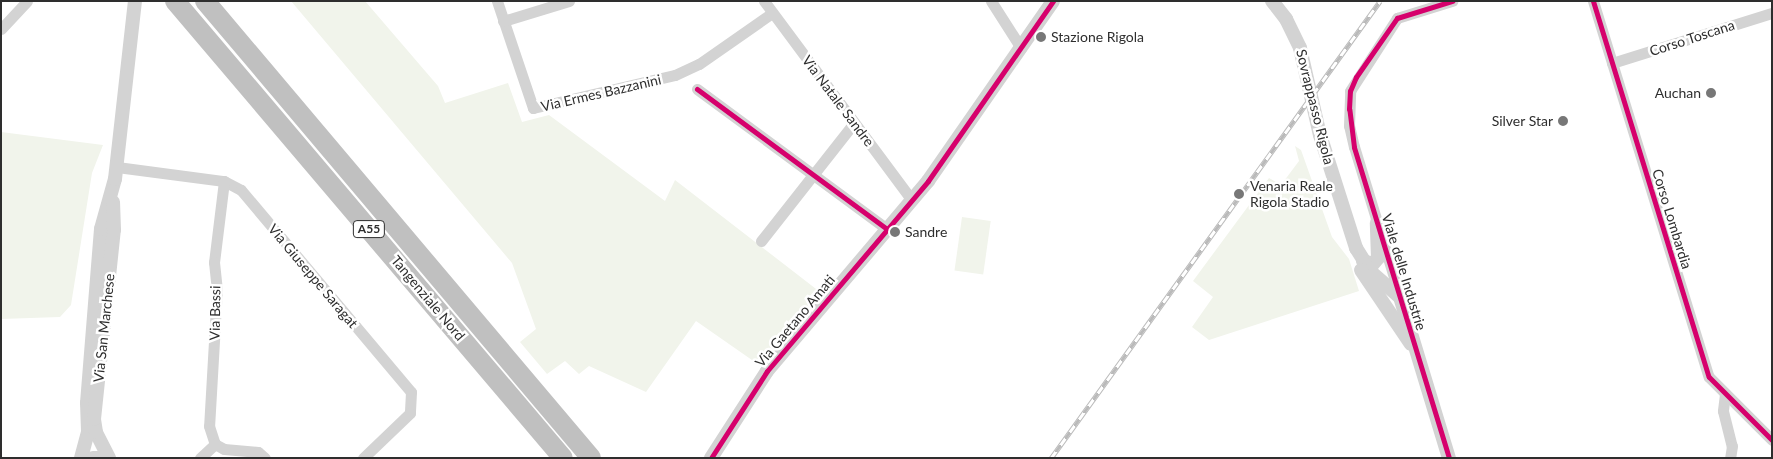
<!DOCTYPE html>
<style>
body{margin:0}
#map{position:relative;width:1773px;height:459px;overflow:hidden;background:#fff;font-family:Lato,sans-serif}
div>[style]{position:absolute}
[style*='--x']{left:calc(var(--x)*1px);top:calc(var(--y)*1px);width:calc(var(--w)*1px);rotate:calc(var(--a)*1deg)}
.green>*{inset:0;background:#f1f4eb;transform-origin:0 0}
.minor>*{height:11px;margin:-5.5px;padding:0 5.5px;transform-origin:5.5px;border-radius:5.5px;background:#d3d3d3}
.tertiary>*{height:14px;margin:-7px;padding:0 7px;transform-origin:7px;border-radius:7px;background:#d3d3d3}
.motorway>*{height:20px;margin:-10px;padding:0 10px;transform-origin:10px;border-radius:10px;background:#c0c0c0}
.rail>*{height:4.5px;margin-top:-2.25px;transform-origin:0;background:repeating-linear-gradient(90deg,#fff 0 8px,#bababa 0 16px);box-sizing:border-box;border-block:1px solid #bababa}
.cycleway>*{height:5px;margin:-2.5px;padding:0 2.5px;transform-origin:2.5px;border-radius:2.5px;background:#d6006c}
.dots>*{width:14px;height:14px;translate:-50% -50%;box-sizing:border-box;border:2px solid #fff;border-radius:50%}
span{translate:-50% -50%;white-space:nowrap;text-align:center;line-height:1.15;-webkit-text-stroke:5px #fff;paint-order:stroke}
.shield-label span{padding:1px 4px;background:#fff;border:1px solid;border-radius:4px;-webkit-text-stroke-width:0}
.shield-label{font-size:12px;color:#2e2e2e;font-weight:700}
.poi-label{font-size:14px;color:#2e2e2e}
.left{translate:0 -50%;text-align:left}
.right{translate:-100% -50%;text-align:right}
.street-label{font-size:14px;color:#2e2e2e}
.frame{position:absolute;inset:0;border:2px solid #2e2e2e;pointer-events:none}
</style>
<div id="map">
<div class="green">
<i style="clip-path:polygon(291px 1px,365px 1px,438px 86px,445px 103px,508px 83px,522px 122px,549px 115px,665px 201px,675px 180px,820px 292px,808px 305px,811px 308px,762px 367px,696px 321px,646px 392px,589px 366px,579px 374px,565px 361px,547px 374px,520px 342px,536px 329px,512px 263px)"></i>
<i style="clip-path:polygon(1px 132px,103px 145px,92px 173px,71px 305px,60px 317px,1px 319px)"></i>
<i style="clip-path:polygon(1295px 146px,1301px 150px,1332px 237px,1349px 259px,1359px 291px,1209px 340px,1192px 327px,1213px 297px,1193px 281px,1269px 178px,1281px 185px,1299px 161px)"></i>
<i style="left:962px;top:217px;width:29px;height:54px;rotate:8deg"></i>
</div>
<div class="minor">
<i style="--x:497;--y:1;--w:113;--a:71.4"></i>
<i style="--x:533;--y:108;--w:146;--a:-13.1"></i>
<i style="--x:675;--y:75;--w:26;--a:-25"></i>
<i style="--x:699;--y:64;--w:89;--a:-34.9"></i>
<i style="--x:764;--y:1;--w:248;--a:53.4"></i>
<i style="--x:991;--y:1;--w:56;--a:57.4"></i>
<i style="--x:1593;--y:1;--w:393;--a:72.9"></i>
<i style="--x:1709;--y:377;--w:89;--a:45"></i>
<i style="--x:503;--y:21;--w:69;--a:-16.9"></i>
<i style="--x:1;--y:29;--w:38;--a:-47"></i>
<i style="--x:1612;--y:63;--w:168;--a:-17.4"></i>
<i style="--x:697;--y:89;--w:236;--a:36.4"></i>
<i style="--x:117;--y:167;--w:108;--a:7.5"></i>
<i style="--x:224;--y:181;--w:19;--a:28"></i>
<i style="--x:241;--y:190;--w:264;--a:49.9"></i>
<i style="--x:411;--y:392;--w:21;--a:93"></i>
<i style="--x:410;--y:413;--w:65;--a:136.2"></i>
<i style="--x:224;--y:181;--w:82;--a:97"></i>
<i style="--x:214;--y:262;--w:27;--a:84"></i>
<i style="--x:217;--y:289;--w:137;--a:93.3"></i>
<i style="--x:209;--y:426;--w:19;--a:72"></i>
<i style="--x:215;--y:444;--w:10;--a:29"></i>
<i style="--x:224;--y:449;--w:34;--a:5"></i>
<i style="--x:258;--y:452;--w:9;--a:41"></i>
<i style="--x:761;--y:241;--w:150;--a:-51.8"></i>
<i style="--x:1400;--y:297;--w:157;--a:-107"></i>
<i style="--x:1354;--y:147;--w:22;--a:-103"></i>
<i style="--x:1349;--y:126;--w:35;--a:-88"></i>
<i style="--x:1350;--y:91;--w:87;--a:-57.2"></i>
<i style="--x:1397;--y:18;--w:58;--a:-17.2"></i>
<i style="--x:1725;--y:394;--w:17;--a:97"></i>
<i style="--x:1723;--y:411;--w:36;--a:76"></i>
<i style="--x:1732;--y:446;--w:12;--a:99"></i>
<i style="--x:200;--y:458;--w:21;--a:-43"></i>
</div>
<div class="tertiary">
<i style="--x:1272;--y:1;--w:23;--a:52"></i>
<i style="--x:1286;--y:19;--w:32;--a:64"></i>
<i style="--x:1300;--y:48;--w:89;--a:77.1"></i>
<i style="--x:1320;--y:135;--w:119;--a:72.3"></i>
<i style="--x:1356;--y:248;--w:28;--a:58"></i>
<i style="--x:1371;--y:272;--w:38;--a:41"></i>
<i style="--x:1400;--y:297;--w:168;--a:73.1"></i>
<i style="--x:1363;--y:261;--w:10;--a:17"></i>
<i style="--x:1373;--y:264;--w:8;--a:-50"></i>
<i style="--x:1378;--y:258;--w:35;--a:-92"></i>
<i style="--x:1361;--y:270;--w:89;--a:56"></i>
<i style="--x:81;--y:458;--w:28;--a:-75"></i>
<i style="--x:88;--y:431;--w:28;--a:-92"></i>
<i style="--x:87;--y:403;--w:175;--a:-85.4"></i>
<i style="--x:101;--y:229;--w:52;--a:-74.4"></i>
<i style="--x:115;--y:179;--w:179;--a:-83.6"></i>
<i style="--x:93;--y:458;--w:8;--a:0"></i>
<i style="--x:109;--y:458;--w:29;--a:-117"></i>
<i style="--x:96;--y:432;--w:13;--a:-99"></i>
<i style="--x:94;--y:419;--w:190;--a:-84"></i>
<i style="--x:114;--y:230;--w:28;--a:-92"></i>
<i style="--x:711;--y:458;--w:103;--a:-57.2"></i>
<i style="--x:767;--y:371;--w:249;--a:-49.7"></i>
<i style="--x:928;--y:181;--w:219;--a:-55.2"></i>
</div>
<div class="motorway">
<i style="--x:175;--y:1;--w:599;--a:49.67"></i>
<i style="--x:205;--y:1;--w:598;--a:49.81"></i>
</div>
<div class="rail">
<i style="--x:1051;--y:458;--w:563;--a:-54.25"></i>
</div>
<div class="cycleway">
<i style="--x:1593;--y:1;--w:393;--a:72.9"></i>
<i style="--x:1709;--y:377;--w:89;--a:45"></i>
<i style="--x:697;--y:89;--w:236;--a:36.4"></i>
<i style="--x:711;--y:458;--w:103;--a:-57.2"></i>
<i style="--x:767;--y:371;--w:249;--a:-49.7"></i>
<i style="--x:928;--y:181;--w:219;--a:-55.2"></i>
<i style="--x:1449;--y:458;--w:325;--a:-107"></i>
<i style="--x:1354;--y:147;--w:38;--a:-97"></i>
<i style="--x:1349;--y:109;--w:18;--a:-87"></i>
<i style="--x:1350;--y:91;--w:15;--a:-67"></i>
<i style="--x:1356;--y:77;--w:72;--a:-55.2"></i>
<i style="--x:1397;--y:18;--w:58;--a:-17.2"></i>
</div>
<div class="dots">
<i style="left:1041px;top:37px;background:#777"></i>
<i style="left:1711px;top:93px;background:#777"></i>
<i style="left:1563px;top:121px;background:#777"></i>
<i style="left:1239px;top:194px;background:#777"></i>
<i style="left:895px;top:232px;background:#777"></i>
</div>
<div class="shield-label">
<span style="left:369px;top:229px">A55</span>
</div>
<div class="poi-label">
<span class="left" style="left:1051px;top:37px">Stazione Rigola</span>
<span class="right" style="left:1701px;top:93px">Auchan</span>
<span class="right" style="left:1553px;top:121px">Silver Star</span>
<span class="left" style="left:1250px;top:194px">Venaria Reale<br>Rigola Stadio</span>
<span class="left" style="left:905px;top:232px">Sandre</span>
</div>
<div class="street-label">
<span style="left:1692px;top:38px;rotate:-18deg">Corso Toscana</span>
<span style="left:601px;top:93px;rotate:-13deg">Via Ermes Bazzanini</span>
<span style="left:838px;top:101px;rotate:53deg">Via Natale Sandre</span>
<span style="left:1315px;top:107px;rotate:76deg">Sovrappasso Rigola</span>
<span style="left:1672px;top:219px;rotate:73deg">Corso Lombardia</span>
<span style="left:1404px;top:272px;rotate:73deg">Viale delle Industrie</span>
<span style="left:313px;top:276px;rotate:50deg">Via Giuseppe Saragat</span>
<span style="left:428px;top:298px;rotate:50deg">Tangenziale Nord</span>
<span style="left:215px;top:313px;rotate:-89deg">Via Bassi</span>
<span style="left:795px;top:321px;rotate:-50deg">Via Gaetano Amati</span>
<span style="left:104px;top:328px;rotate:-84deg">Via San Marchese</span>
</div>
<div class="frame"></div>
</div>
